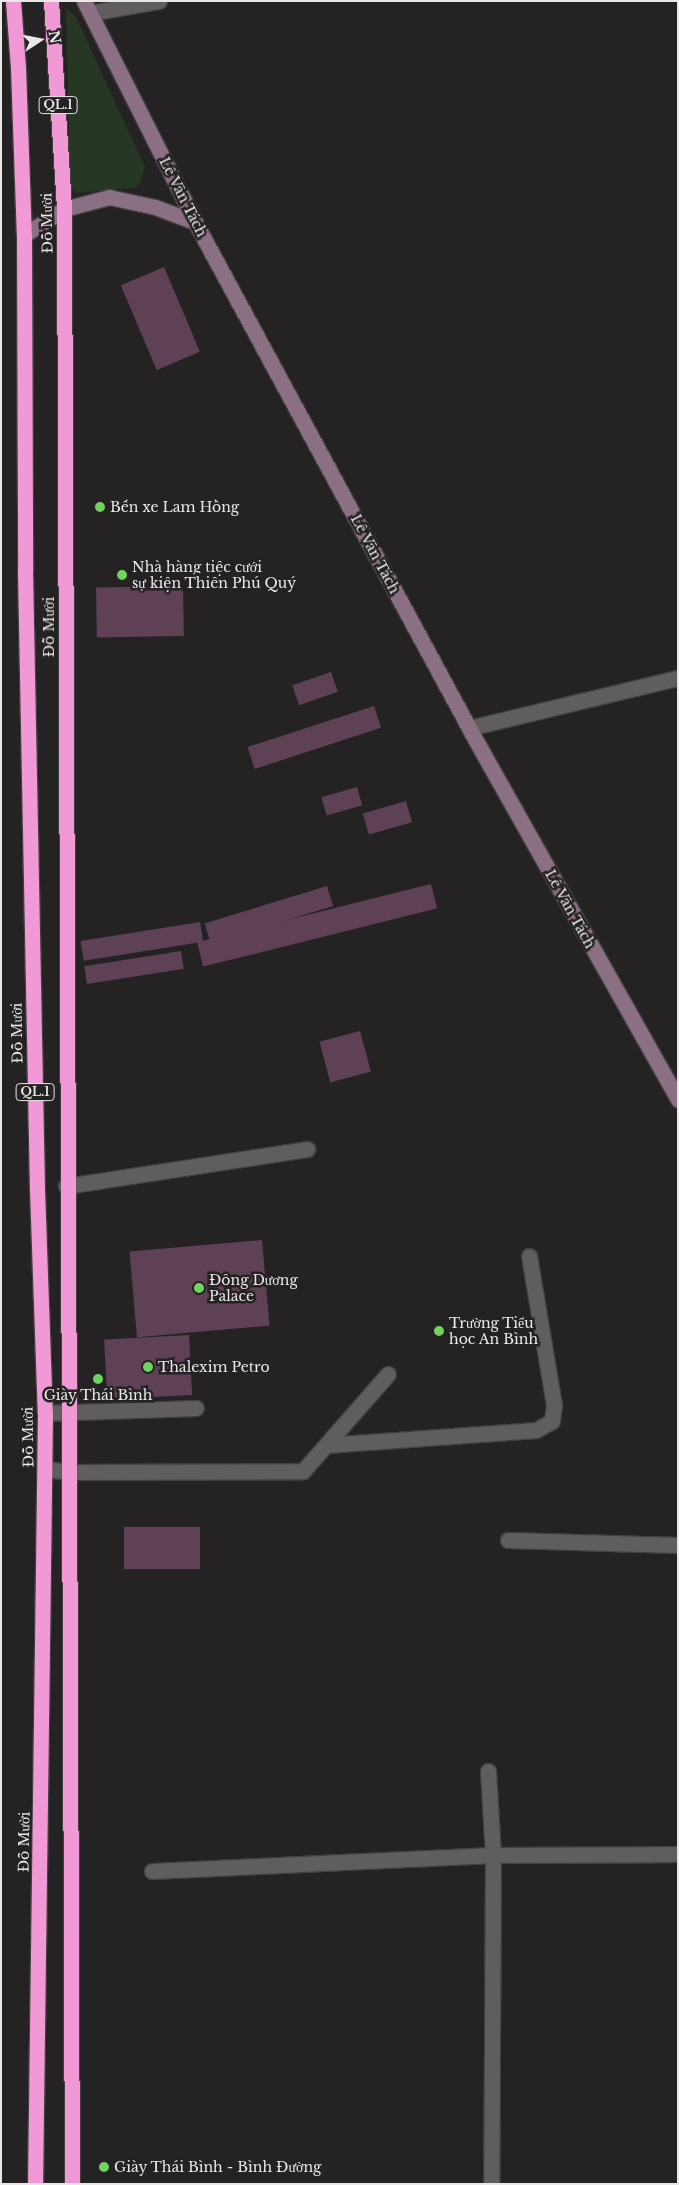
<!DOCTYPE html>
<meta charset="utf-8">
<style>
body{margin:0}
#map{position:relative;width:679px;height:2185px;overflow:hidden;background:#252224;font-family:"Libre Baskerville",serif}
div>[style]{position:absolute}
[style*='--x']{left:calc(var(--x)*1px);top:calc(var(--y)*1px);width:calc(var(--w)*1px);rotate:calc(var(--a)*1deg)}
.green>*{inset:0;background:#263723}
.building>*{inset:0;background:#5e4154;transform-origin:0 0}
.roads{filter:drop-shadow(1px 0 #434042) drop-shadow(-1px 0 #434042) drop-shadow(0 1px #434042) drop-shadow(0 -1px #434042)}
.lane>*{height:15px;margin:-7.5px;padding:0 7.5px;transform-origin:7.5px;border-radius:7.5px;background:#605d5f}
.street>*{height:15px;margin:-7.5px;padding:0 7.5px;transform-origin:7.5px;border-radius:7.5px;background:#605d5f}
.secondary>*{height:15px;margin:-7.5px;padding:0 7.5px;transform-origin:7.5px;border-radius:7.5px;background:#8b6f82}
.highway>*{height:15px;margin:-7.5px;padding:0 7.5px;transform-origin:7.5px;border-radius:7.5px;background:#f099d4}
.dots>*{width:14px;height:14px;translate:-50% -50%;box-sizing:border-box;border:2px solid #252224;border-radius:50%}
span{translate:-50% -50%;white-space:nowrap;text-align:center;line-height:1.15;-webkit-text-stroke:5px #252224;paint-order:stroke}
.shield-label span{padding:1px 4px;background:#252224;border:1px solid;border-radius:4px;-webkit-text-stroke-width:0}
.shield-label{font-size:12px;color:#e9e7e8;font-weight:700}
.street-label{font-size:14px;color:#e9e7e8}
.poi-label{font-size:14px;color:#e9e7e8}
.left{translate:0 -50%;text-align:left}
.frame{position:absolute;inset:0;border:2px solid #e9e7e8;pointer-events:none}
.north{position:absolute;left:15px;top:15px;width:50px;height:50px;-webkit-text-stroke:4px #252224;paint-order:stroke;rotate:79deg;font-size:14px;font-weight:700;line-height:20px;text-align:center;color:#e9e7e8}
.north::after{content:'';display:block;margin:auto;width:18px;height:22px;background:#e9e7e8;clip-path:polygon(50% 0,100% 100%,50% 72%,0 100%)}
</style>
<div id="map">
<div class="green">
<i style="clip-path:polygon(66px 8px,76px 17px,145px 167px,140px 183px,134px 188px,76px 193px,70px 187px)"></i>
</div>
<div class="building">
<i style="left:164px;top:267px;width:92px;height:47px;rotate:67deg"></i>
<i style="left:183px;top:586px;width:50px;height:87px;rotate:89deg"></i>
<i style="left:331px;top:672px;width:21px;height:41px;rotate:71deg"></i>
<i style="left:374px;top:706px;width:23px;height:133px;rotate:72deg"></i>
<i style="left:357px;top:787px;width:19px;height:37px;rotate:74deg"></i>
<i style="left:406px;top:801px;width:22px;height:45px;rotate:74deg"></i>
<i style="left:431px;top:884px;width:25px;height:241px;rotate:76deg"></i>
<i style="left:327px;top:886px;width:21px;height:128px;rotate:73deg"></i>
<i style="left:200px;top:922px;width:20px;height:121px;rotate:81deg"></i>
<i style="left:181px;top:951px;width:18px;height:98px;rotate:81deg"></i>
<i style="left:360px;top:1031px;width:42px;height:42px;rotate:75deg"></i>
<i style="left:262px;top:1240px;width:86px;height:133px;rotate:85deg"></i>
<i style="left:189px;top:1335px;width:60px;height:85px;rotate:87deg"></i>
<i style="left:124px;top:1527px;width:76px;height:42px"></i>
</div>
<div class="roads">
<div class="lane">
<i style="--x:66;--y:1186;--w:244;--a:-8.7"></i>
<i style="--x:45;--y:1413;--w:151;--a:-1.9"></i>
<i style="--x:326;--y:1445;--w:211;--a:-4.1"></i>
<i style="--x:536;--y:1430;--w:18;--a:-29"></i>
<i style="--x:552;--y:1421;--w:16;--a:-83"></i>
<i style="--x:554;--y:1405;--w:151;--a:-99.5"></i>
<i style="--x:45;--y:1469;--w:24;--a:7"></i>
<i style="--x:69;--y:1472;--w:234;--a:-0.2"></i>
<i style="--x:303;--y:1471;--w:129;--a:-48.8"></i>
<i style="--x:508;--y:1540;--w:170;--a:1.7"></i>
<i style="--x:488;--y:1771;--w:84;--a:86.6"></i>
<i style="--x:493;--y:1855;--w:329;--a:90.3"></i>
<i style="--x:152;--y:1871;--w:341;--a:-2.7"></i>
<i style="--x:493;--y:1855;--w:185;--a:-0.3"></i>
</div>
<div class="street">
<i style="--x:90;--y:13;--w:70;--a:-9.9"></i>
<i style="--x:469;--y:728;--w:215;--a:-13.5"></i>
</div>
<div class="secondary">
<i style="--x:84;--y:1;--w:247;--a:63.3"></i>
<i style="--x:195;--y:222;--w:588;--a:61.56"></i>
<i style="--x:475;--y:739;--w:414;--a:60.6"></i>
<i style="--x:24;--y:235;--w:48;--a:-33"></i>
<i style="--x:64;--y:209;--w:47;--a:-14.9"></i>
<i style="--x:109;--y:197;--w:47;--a:12.3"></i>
<i style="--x:155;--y:207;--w:43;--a:20.6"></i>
</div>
<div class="highway">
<i style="--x:13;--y:1;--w:66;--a:85.7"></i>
<i style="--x:18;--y:67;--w:168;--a:88"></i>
<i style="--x:24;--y:235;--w:336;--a:89.8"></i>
<i style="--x:25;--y:571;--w:618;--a:88.89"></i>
<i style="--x:37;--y:1189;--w:224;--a:88"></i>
<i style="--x:45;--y:1413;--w:771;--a:90.74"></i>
<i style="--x:51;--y:1;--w:208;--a:86.4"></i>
<i style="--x:64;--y:209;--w:1975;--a:89.77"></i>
</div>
</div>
<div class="dots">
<i style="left:100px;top:507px;background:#70d35f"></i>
<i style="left:122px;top:575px;background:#70d35f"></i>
<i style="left:199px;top:1288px;background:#70d35f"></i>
<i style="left:439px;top:1331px;background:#70d35f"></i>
<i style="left:148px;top:1367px;background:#70d35f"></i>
<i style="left:98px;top:1379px;background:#70d35f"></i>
<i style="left:104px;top:2167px;background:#70d35f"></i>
</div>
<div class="shield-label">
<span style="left:58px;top:105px">QL.1</span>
<span style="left:35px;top:1092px">QL.1</span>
</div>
<div class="street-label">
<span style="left:183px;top:197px;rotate:63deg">Lê Văn Tách</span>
<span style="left:47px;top:223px;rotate:-91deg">Đỗ Mười</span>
<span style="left:375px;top:554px;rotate:62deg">Lê Văn Tách</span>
<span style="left:49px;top:627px;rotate:-90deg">Đỗ Mười</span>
<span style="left:570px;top:909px;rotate:61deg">Lê Văn Tách</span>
<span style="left:17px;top:1033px;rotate:-91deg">Đỗ Mười</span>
<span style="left:28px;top:1437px;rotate:-91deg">Đỗ Mười</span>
<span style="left:24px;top:1842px;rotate:-89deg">Đỗ Mười</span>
</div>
<div class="poi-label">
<span class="left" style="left:110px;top:507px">Bến xe Lam Hồng</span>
<span class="left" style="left:132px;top:575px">Nhà hàng tiệc cưới<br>sự kiện Thiên Phú Quý</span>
<span class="left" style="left:209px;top:1288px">Đông Dương<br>Palace</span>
<span class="left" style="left:449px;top:1331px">Trường Tiểu<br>học An Bình</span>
<span class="left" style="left:158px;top:1367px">Thalexim Petro</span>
<span style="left:98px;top:1395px">Giày Thái Bình</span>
<span class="left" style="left:114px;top:2167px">Giày Thái Bình - Bình Đường</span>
</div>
<div class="frame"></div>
<div class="north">N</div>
</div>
